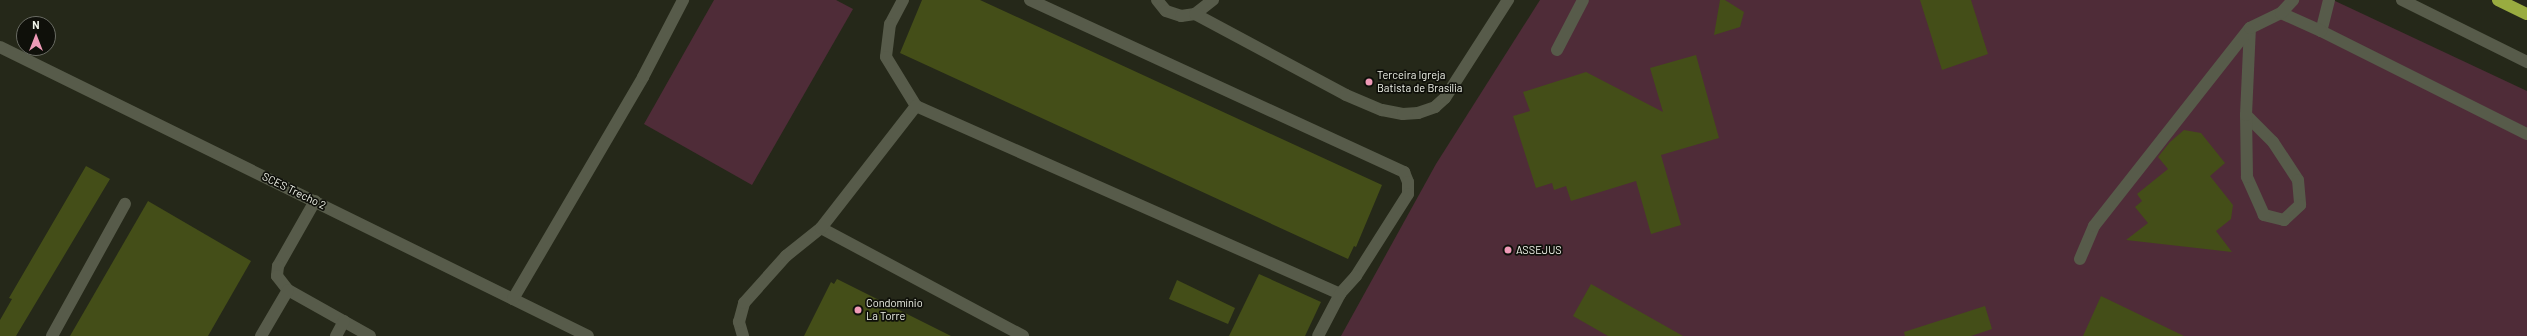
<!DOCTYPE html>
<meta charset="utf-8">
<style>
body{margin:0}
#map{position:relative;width:2527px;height:336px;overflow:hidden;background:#252819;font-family:Barlow,sans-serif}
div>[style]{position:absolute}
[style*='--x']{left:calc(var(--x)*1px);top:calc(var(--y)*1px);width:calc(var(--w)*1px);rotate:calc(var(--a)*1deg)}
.green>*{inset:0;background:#4f2c38}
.building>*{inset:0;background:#444e18}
.minor>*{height:12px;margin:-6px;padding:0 6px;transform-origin:6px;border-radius:6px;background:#575b4a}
.highway>*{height:12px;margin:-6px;padding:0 6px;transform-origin:6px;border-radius:6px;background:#99ac40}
.dots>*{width:11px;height:11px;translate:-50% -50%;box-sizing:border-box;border:2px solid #0f100a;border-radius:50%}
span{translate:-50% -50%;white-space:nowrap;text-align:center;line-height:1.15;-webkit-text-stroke:3.5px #0f100a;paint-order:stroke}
.poi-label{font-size:11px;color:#f0f3e9}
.left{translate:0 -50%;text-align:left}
.street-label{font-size:11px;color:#f0f3e9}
.north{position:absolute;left:16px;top:16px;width:40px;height:40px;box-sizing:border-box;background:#0f100a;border:1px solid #696b63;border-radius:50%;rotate:0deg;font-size:11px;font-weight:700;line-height:16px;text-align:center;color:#f0f3e9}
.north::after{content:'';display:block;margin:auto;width:14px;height:18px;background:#ef9ab7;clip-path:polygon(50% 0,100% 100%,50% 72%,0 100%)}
</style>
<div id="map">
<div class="green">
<i style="clip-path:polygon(714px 0,836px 0,853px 9px,752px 185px,644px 124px)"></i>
<i style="clip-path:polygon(1540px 0,2333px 0,2527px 91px,2527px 336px,1341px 336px,1436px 164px)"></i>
</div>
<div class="building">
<i style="clip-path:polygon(922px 0,980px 0,1382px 185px,1356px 247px,1354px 246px,1348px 259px,900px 53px)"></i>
<i style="clip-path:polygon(1720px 0,1725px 0,1744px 12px,1740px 27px,1714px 35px)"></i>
<i style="clip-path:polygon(1920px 0,1971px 0,1988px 54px,1942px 70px)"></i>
<i style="clip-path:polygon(1696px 55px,1719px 138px,1661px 155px,1681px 225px,1651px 234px,1636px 181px,1571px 201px,1566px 186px,1554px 190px,1552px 183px,1536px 188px,1513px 116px,1530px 111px,1523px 92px,1586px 72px,1663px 112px,1650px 68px)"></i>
<i style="clip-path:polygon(2184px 130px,2201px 133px,2225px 163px,2210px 176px,2233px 205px,2231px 219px,2216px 231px,2232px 252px,2126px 240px,2148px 223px,2135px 207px,2142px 201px,2137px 194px,2168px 169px,2158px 157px,2170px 142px)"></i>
<i style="clip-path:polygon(86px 166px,110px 179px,16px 336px,0 336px,0 320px,12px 299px,9px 298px)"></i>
<i style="clip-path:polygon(148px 201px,251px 261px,208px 336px,70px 336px)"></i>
<i style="clip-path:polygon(1259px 274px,1321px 302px,1305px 336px,1229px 336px)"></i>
<i style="clip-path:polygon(837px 279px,951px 336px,804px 336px,831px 282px,834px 284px)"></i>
<i style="clip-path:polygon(1177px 280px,1235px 308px,1228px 324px,1169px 299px)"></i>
<i style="clip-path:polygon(1591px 284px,1683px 336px,1608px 336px,1573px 316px)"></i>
<i style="clip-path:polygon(2101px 296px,2184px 336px,2083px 336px)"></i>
<i style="clip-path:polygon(1985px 306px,1992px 329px,1971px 336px,1905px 336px,1904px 332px)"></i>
</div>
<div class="minor">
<i style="--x:903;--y:0;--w:27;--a:118"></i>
<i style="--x:890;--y:24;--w:33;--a:97"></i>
<i style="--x:886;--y:57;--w:57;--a:58.5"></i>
<i style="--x:916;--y:106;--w:464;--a:23.9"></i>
<i style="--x:1030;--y:0;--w:412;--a:24.7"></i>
<i style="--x:1404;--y:172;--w:11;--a:68"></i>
<i style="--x:1408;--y:182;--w:12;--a:90"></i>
<i style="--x:1408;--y:194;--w:97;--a:122.4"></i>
<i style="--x:1356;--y:276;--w:24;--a:132"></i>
<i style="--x:1340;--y:294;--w:47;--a:117.6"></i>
<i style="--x:1157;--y:0;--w:14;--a:51"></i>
<i style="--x:1166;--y:11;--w:16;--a:18"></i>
<i style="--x:1181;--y:16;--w:14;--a:-8"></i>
<i style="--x:1195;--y:14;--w:23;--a:-38"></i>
<i style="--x:2329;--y:0;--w:32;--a:104"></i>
<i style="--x:2321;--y:31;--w:230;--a:26.6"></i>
<i style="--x:2402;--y:0;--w:140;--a:26.4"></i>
<i style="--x:2281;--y:13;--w:44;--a:24.2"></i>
<i style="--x:1195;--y:14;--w:171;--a:28.2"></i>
<i style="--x:1346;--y:95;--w:39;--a:23"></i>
<i style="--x:1382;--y:110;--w:21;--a:11"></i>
<i style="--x:1403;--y:114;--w:15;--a:-4"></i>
<i style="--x:1418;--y:113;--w:18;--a:-19"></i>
<i style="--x:1435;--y:107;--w:13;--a:-42"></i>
<i style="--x:1445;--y:98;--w:117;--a:-57.3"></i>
<i style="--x:0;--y:47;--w:655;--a:26.17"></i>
<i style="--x:1557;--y:50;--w:56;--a:-62.5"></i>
<i style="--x:2246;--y:115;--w:38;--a:45"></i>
<i style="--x:2273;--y:142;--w:45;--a:56.7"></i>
<i style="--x:2298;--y:180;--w:25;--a:85"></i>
<i style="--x:2300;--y:205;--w:22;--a:137"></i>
<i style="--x:2284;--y:220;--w:21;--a:-166"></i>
<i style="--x:2264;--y:215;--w:42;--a:-114.1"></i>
<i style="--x:2247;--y:177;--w:62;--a:-90.9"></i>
<i style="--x:2246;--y:115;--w:87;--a:-87.4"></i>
<i style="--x:315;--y:201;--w:75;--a:119.6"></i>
<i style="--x:278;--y:266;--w:10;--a:96"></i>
<i style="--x:277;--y:276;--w:18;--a:52"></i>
<i style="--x:288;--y:290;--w:94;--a:29.3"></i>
<i style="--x:821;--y:228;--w:229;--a:28.1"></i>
<i style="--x:2080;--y:259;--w:36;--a:-67"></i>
<i style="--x:2094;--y:226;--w:252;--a:-51.8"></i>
<i style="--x:2250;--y:28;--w:34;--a:-26"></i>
<i style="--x:2281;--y:13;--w:18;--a:-47"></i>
<i style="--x:513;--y:299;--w:257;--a:-59.6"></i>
<i style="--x:643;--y:77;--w:87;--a:-62.5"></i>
<i style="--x:52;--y:336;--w:151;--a:-61.1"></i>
<i style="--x:261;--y:336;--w:53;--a:-59.6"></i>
<i style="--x:336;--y:336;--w:17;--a:-62"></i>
<i style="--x:743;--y:336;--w:15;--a:-106"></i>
<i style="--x:739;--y:322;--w:20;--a:-75"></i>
<i style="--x:744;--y:303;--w:63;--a:-48.2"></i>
<i style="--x:786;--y:256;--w:45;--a:-38.7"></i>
<i style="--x:821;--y:228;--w:155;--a:-52.1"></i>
</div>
<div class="highway">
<i style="--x:2498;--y:0;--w:32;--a:26"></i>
</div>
<div class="dots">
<i style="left:1369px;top:82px;background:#ef9ab7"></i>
<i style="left:1508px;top:250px;background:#ef9ab7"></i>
<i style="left:858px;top:310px;background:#ef9ab7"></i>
</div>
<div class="poi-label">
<span class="left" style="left:1377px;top:82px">Terceira Igreja<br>Batista de Brasília</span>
<span class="left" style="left:1516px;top:250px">ASSEJUS</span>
<span class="left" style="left:866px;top:310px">Condomínio<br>La Torre</span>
</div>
<div class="street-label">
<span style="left:294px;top:191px;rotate:26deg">SCES Trecho 2</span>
</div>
<div class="north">N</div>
</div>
